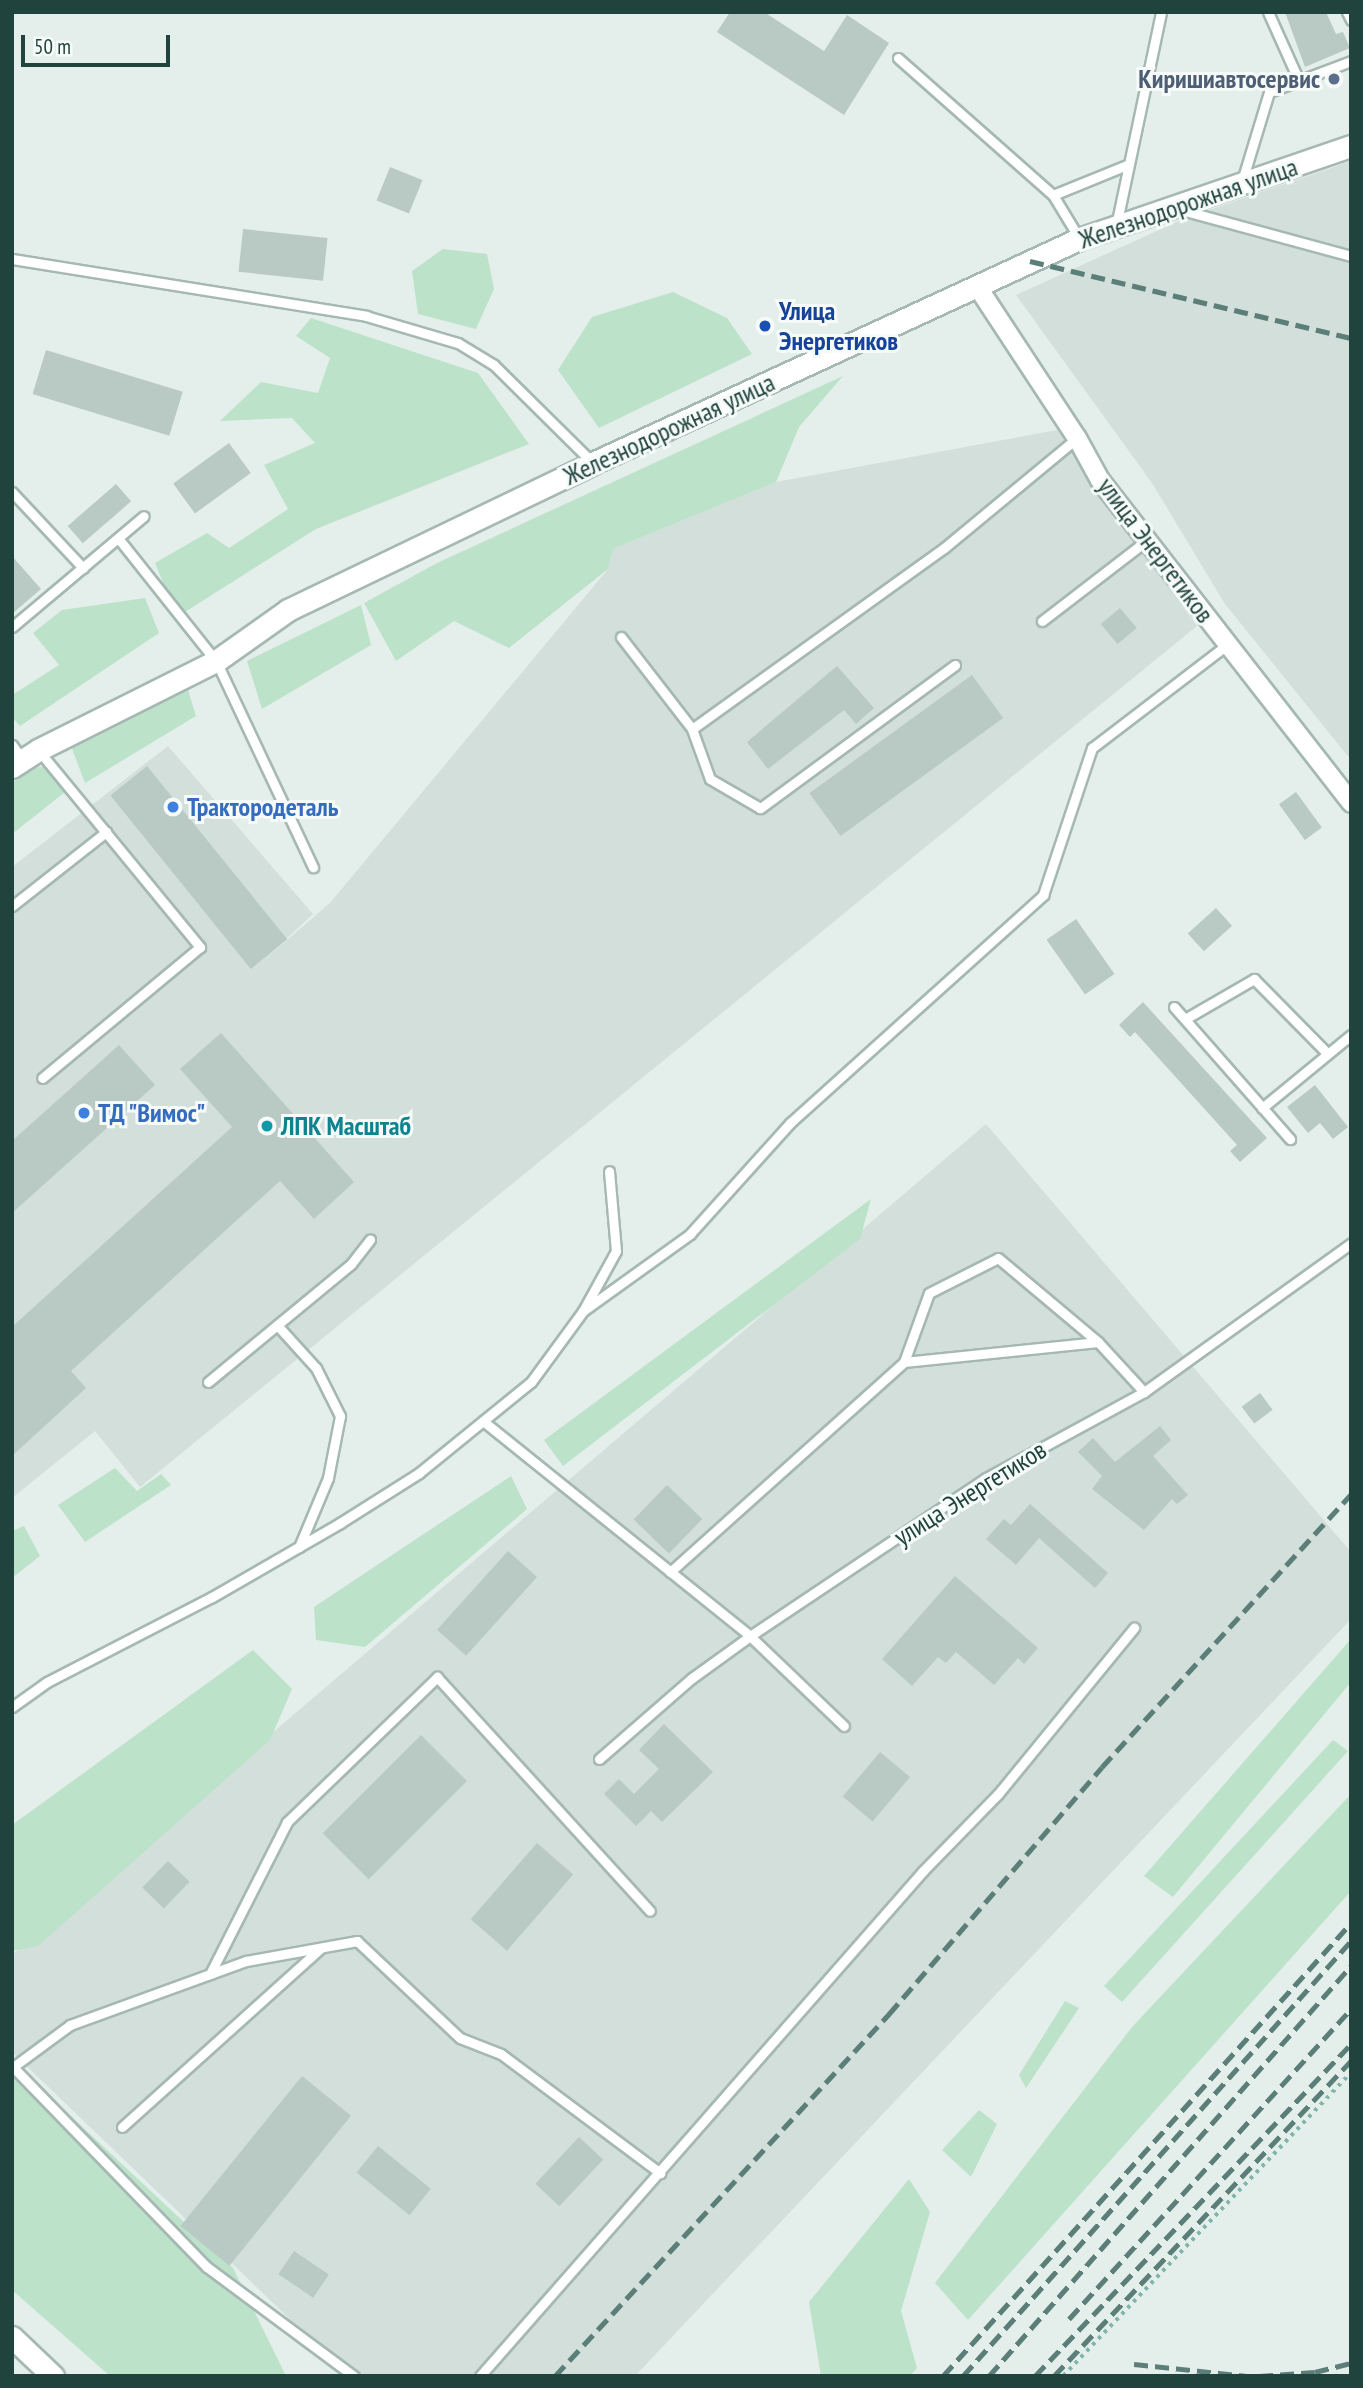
<!DOCTYPE html>
<meta charset="utf-8">
<style>
body{margin:0}
#map{position:relative;width:1363px;height:2388px;overflow:hidden;background:#e4efeb;font-family:"PT Sans Narrow",sans-serif}
div>[style]{position:absolute}
[style*='--x']{left:calc(var(--x)*1px);top:calc(var(--y)*1px);width:calc(var(--w)*1px);rotate:calc(var(--a)*1deg)}
.built>*{inset:0;background:#d2dfdb}
.green>*{inset:0;background:#bce2ca}
.building>*{inset:0;background:#b9cac5;transform-origin:0 0}
.path>*{height:3.5px;margin-top:-1.75px;transform-origin:0;background:repeating-linear-gradient(90deg,#82b5ab 0 3.5px,transparent 0 8.5px)}
.roads{filter:drop-shadow(2px 0 #a6b8b3) drop-shadow(-2px 0 #a6b8b3) drop-shadow(0 2px #a6b8b3) drop-shadow(0 -2px #a6b8b3)}
.lane>*{height:9px;margin:-4.5px;padding:0 4.5px;transform-origin:4.5px;border-radius:4.5px;background:#fff}
.street>*{height:18px;margin:-9px;padding:0 9px;transform-origin:9px;border-radius:9px;background:#fff}
.secondary>*{height:21px;margin:-10.5px;padding:0 10.5px;transform-origin:10.5px;border-radius:10.5px;background:#fff}
.rail>*{height:5px;margin-top:-2.5px;transform-origin:0;background:repeating-linear-gradient(90deg,#5c7e78 0 14px,transparent 0 21px)}
.dots>*{width:19px;height:19px;translate:-50% -50%;box-sizing:border-box;border:4px solid #f6fbf9;border-radius:50%}
span{translate:-50% -50%;white-space:nowrap;text-align:center;line-height:1.15;-webkit-text-stroke:6px #f6fbf9;paint-order:stroke}
.service-label{font-size:26px;color:#4e5e75;font-weight:700}
.right{translate:-100% -50%;text-align:right}
.street-label{font-size:26px;color:#21433d}
.transit-label{font-size:26px;color:#164399;font-weight:700}
.left{translate:0 -50%;text-align:left}
.shop-label{font-size:26px;color:#366cbe;font-weight:700}
.culture-label{font-size:26px;color:#0d838f;font-weight:700}
.frame{position:absolute;inset:0;border:14px solid #21433d;pointer-events:none}
.scale{position:absolute;left:21px;top:35px;width:149px;height:32px;box-sizing:border-box;border:4px solid #21433d;border-top:0;padding-left:9px;font-size:21px;line-height:24px;white-space:nowrap;color:#21433d;-webkit-text-stroke:5px #f6fbf9;paint-order:stroke}
</style>
<div id="map">
<div class="built">
<i style="clip-path:polygon(1351px 161px,1351px 760px,1225px 604px,1152px 483px,1016px 295px,1183px 219px)"></i>
<i style="clip-path:polygon(1057px 430px,1197px 626px,140px 1487px,95px 1431px,12px 1498px,12px 867px,168px 746px,313px 914px,265px 959px,330px 903px,608px 569px,613px 549px,776px 482px)"></i>
<i style="clip-path:polygon(986px 1124px,1351px 1552px,1351px 1619px,635px 2376px,349px 2376px,12px 2052px,12px 1955px)"></i>
</div>
<div class="green">
<i style="clip-path:polygon(443px 249px,487px 254px,494px 289px,476px 329px,418px 314px,412px 271px)"></i>
<i style="clip-path:polygon(673px 292px,727px 318px,752px 354px,599px 428px,558px 370px,592px 317px)"></i>
<i style="clip-path:polygon(311px 318px,478px 373px,529px 444px,316px 529px,177px 617px,155px 563px,207px 533px,229px 548px,288px 509px,264px 465px,315px 443px,292px 418px,220px 421px,261px 382px,318px 393px,330px 358px,296px 336px)"></i>
<i style="clip-path:polygon(843px 376px,799px 427px,776px 482px,613px 549px,608px 569px,509px 648px,454px 621px,396px 661px,364px 603px,437px 563px)"></i>
<i style="clip-path:polygon(145px 598px,159px 633px,20px 726px,12px 717px,12px 695px,59px 665px,33px 633px,62px 610px)"></i>
<i style="clip-path:polygon(361px 605px,371px 645px,262px 709px,247px 661px)"></i>
<i style="clip-path:polygon(185px 680px,196px 716px,85px 783px,71px 746px)"></i>
<i style="clip-path:polygon(45px 766px,60px 769px,74px 785px,12px 834px,12px 783px,30px 769px)"></i>
<i style="clip-path:polygon(871px 1199px,860px 1239px,563px 1466px,544px 1440px)"></i>
<i style="clip-path:polygon(115px 1468px,137px 1491px,161px 1474px,171px 1485px,85px 1542px,58px 1505px)"></i>
<i style="clip-path:polygon(511px 1476px,527px 1509px,365px 1647px,316px 1640px,314px 1607px)"></i>
<i style="clip-path:polygon(24px 1526px,40px 1556px,12px 1578px,12px 1531px)"></i>
<i style="clip-path:polygon(1351px 1639px,1351px 1682px,1173px 1897px,1144px 1876px)"></i>
<i style="clip-path:polygon(253px 1650px,292px 1689px,270px 1740px,38px 1946px,12px 1951px,12px 1825px)"></i>
<i style="clip-path:polygon(1333px 1740px,1348px 1751px,1122px 2002px,1104px 1986px)"></i>
<i style="clip-path:polygon(1351px 1794px,1351px 1891px,968px 2320px,935px 2283px,1132px 2027px)"></i>
<i style="clip-path:polygon(1065px 2001px,1079px 2008px,1026px 2088px,1019px 2075px)"></i>
<i style="clip-path:polygon(12px 2061px,233px 2268px,286px 2376px,110px 2376px,12px 2290px)"></i>
<i style="clip-path:polygon(979px 2110px,997px 2124px,971px 2177px,942px 2150px)"></i>
<i style="clip-path:polygon(909px 2179px,930px 2212px,901px 2311px,917px 2368px,910px 2376px,821px 2376px,809px 2302px)"></i>
</div>
<div class="building">
<i style="clip-path:polygon(730px 12px,764px 12px,824px 51px,847px 15px,889px 43px,844px 115px,717px 32px)"></i>
<i style="clip-path:polygon(1285px 12px,1326px 12px,1336px 34px,1343px 32px,1350px 48px,1305px 67px)"></i>
<i style="left:390px;top:167px;width:35px;height:36px;rotate:22deg"></i>
<i style="left:243px;top:229px;width:85px;height:43px;rotate:6deg"></i>
<i style="left:46px;top:350px;width:143px;height:46px;rotate:17deg"></i>
<i style="left:229px;top:443px;width:37px;height:69px;rotate:54deg"></i>
<i style="left:116px;top:484px;width:23px;height:64px;rotate:49deg"></i>
<i style="clip-path:polygon(12px 556px,41px 589px,12px 614px)"></i>
<i style="left:1120px;top:608px;width:26px;height:25px;rotate:50deg"></i>
<i style="clip-path:polygon(837px 666px,874px 708px,856px 724px,844px 710px,768px 769px,747px 742px)"></i>
<i style="left:972px;top:675px;width:53px;height:201px;rotate:54deg"></i>
<i style="left:147px;top:766px;width:223px;height:47px;rotate:51deg"></i>
<i style="left:1296px;top:792px;width:44px;height:21px;rotate:54deg"></i>
<i style="left:1216px;top:908px;width:24px;height:38px;rotate:48deg"></i>
<i style="left:1076px;top:919px;width:67px;height:36px;rotate:55deg"></i>
<i style="clip-path:polygon(1143px 1002px,1267px 1138px,1240px 1162px,1230px 1151px,1237px 1145px,1135px 1032px,1130px 1037px,1119px 1025px)"></i>
<i style="clip-path:polygon(221px 1033px,354px 1182px,314px 1219px,280px 1181px,71px 1371px,86px 1388px,12px 1456px,12px 1327px,232px 1127px,180px 1069px)"></i>
<i style="clip-path:polygon(119px 1045px,155px 1085px,12px 1213px,12px 1141px)"></i>
<i style="clip-path:polygon(1315px 1085px,1348px 1127px,1333px 1139px,1320px 1123px,1308px 1133px,1287px 1107px)"></i>
<i style="left:1260px;top:1393px;width:21px;height:23px;rotate:53deg"></i>
<i style="clip-path:polygon(1160px 1426px,1171px 1440px,1153px 1456px,1188px 1495px,1177px 1504px,1172px 1499px,1144px 1530px,1092px 1489px,1102px 1476px,1078px 1452px,1093px 1438px,1115px 1462px)"></i>
<i style="left:667px;top:1485px;width:49px;height:48px;rotate:44deg"></i>
<i style="clip-path:polygon(1030px 1504px,1108px 1573px,1095px 1588px,1039px 1538px,1016px 1565px,986px 1539px,1004px 1519px,1011px 1525px)"></i>
<i style="left:508px;top:1551px;width:39px;height:106px;rotate:42deg"></i>
<i style="clip-path:polygon(955px 1576px,1038px 1648px,1024px 1664px,1018px 1658px,994px 1685px,956px 1652px,946px 1663px,938px 1657px,912px 1686px,882px 1659px)"></i>
<i style="clip-path:polygon(664px 1724px,713px 1772px,662px 1822px,651px 1811px,636px 1826px,604px 1794px,619px 1779px,634px 1794px,659px 1769px,639px 1750px)"></i>
<i style="left:421px;top:1735px;width:65px;height:139px;rotate:45deg"></i>
<i style="left:880px;top:1752px;width:39px;height:58px;rotate:40deg"></i>
<i style="left:537px;top:1843px;width:48px;height:101px;rotate:41deg"></i>
<i style="left:168px;top:1861px;width:30px;height:37px;rotate:44deg"></i>
<i style="left:302px;top:2076px;width:63px;height:193px;rotate:39deg"></i>
<i style="left:579px;top:2137px;width:33px;height:64px;rotate:43deg"></i>
<i style="left:378px;top:2146px;width:68px;height:34px;rotate:39deg"></i>
<i style="left:294px;top:2251px;width:42px;height:28px;rotate:34deg"></i>
</div>
<div class="path">
<i style="--x:1063;--y:2376;--w:419;--a:-46.5"></i>
</div>
<div class="roads">
<div class="lane">
<i style="--x:1268;--y:12;--w:76;--a:65.8"></i>
<i style="--x:1347;--y:12;--w:9;--a:63"></i>
<i style="--x:898;--y:58;--w:207;--a:41.5"></i>
<i style="--x:1053;--y:195;--w:50;--a:58.8"></i>
<i style="--x:1242;--y:181;--w:93;--a:-73.1"></i>
<i style="--x:1269;--y:92;--w:88;--a:-20.7"></i>
<i style="--x:1053;--y:195;--w:80;--a:-22.1"></i>
<i style="--x:1182;--y:210;--w:175;--a:15.2"></i>
<i style="--x:1116;--y:226;--w:219;--a:-78.1"></i>
<i style="--x:12;--y:259;--w:359;--a:9.1"></i>
<i style="--x:366;--y:316;--w:96;--a:16.4"></i>
<i style="--x:458;--y:343;--w:42;--a:31.4"></i>
<i style="--x:494;--y:365;--w:139;--a:44.7"></i>
<i style="--x:12;--y:492;--w:104;--a:46.9"></i>
<i style="--x:118;--y:538;--w:157;--a:51.5"></i>
<i style="--x:216;--y:661;--w:228;--a:64.8"></i>
<i style="--x:1042;--y:621;--w:133;--a:-37.6"></i>
<i style="--x:12;--y:627;--w:172;--a:-40.1"></i>
<i style="--x:621;--y:637;--w:116;--a:52.3"></i>
<i style="--x:955;--y:665;--w:242;--a:143.7"></i>
<i style="--x:760;--y:808;--w:58;--a:-149.9"></i>
<i style="--x:710;--y:779;--w:53;--a:-109.8"></i>
<i style="--x:692;--y:729;--w:310;--a:-35.7"></i>
<i style="--x:944;--y:548;--w:173;--a:-39.6"></i>
<i style="--x:12;--y:745;--w:19;--a:54"></i>
<i style="--x:39;--y:751;--w:254;--a:50.6"></i>
<i style="--x:200;--y:947;--w:205;--a:140.3"></i>
<i style="--x:12;--y:906;--w:120;--a:-38.2"></i>
<i style="--x:1174;--y:1007;--w:176;--a:48.7"></i>
<i style="--x:1185;--y:1019;--w:80;--a:-30.1"></i>
<i style="--x:1254;--y:979;--w:105;--a:45.4"></i>
<i style="--x:1262;--y:1108;--w:115;--a:-39.4"></i>
<i style="--x:583;--y:1311;--w:132;--a:-35.7"></i>
<i style="--x:690;--y:1234;--w:149;--a:-48"></i>
<i style="--x:790;--y:1123;--w:341;--a:-42"></i>
<i style="--x:1043;--y:895;--w:155;--a:-71.6"></i>
<i style="--x:1092;--y:748;--w:171;--a:-37.4"></i>
<i style="--x:277;--y:1325;--w:58;--a:47.8"></i>
<i style="--x:316;--y:1368;--w:54;--a:63.4"></i>
<i style="--x:340;--y:1416;--w:63;--a:101"></i>
<i style="--x:328;--y:1478;--w:75;--a:112.8"></i>
<i style="--x:904;--y:1362;--w:73;--a:-70.1"></i>
<i style="--x:929;--y:1293;--w:77;--a:-26.9"></i>
<i style="--x:998;--y:1258;--w:131;--a:40"></i>
<i style="--x:208;--y:1382;--w:185;--a:-39.5"></i>
<i style="--x:351;--y:1264;--w:31;--a:-52"></i>
<i style="--x:483;--y:1421;--w:343;--a:38.8"></i>
<i style="--x:750;--y:1636;--w:130;--a:43.8"></i>
<i style="--x:670;--y:1572;--w:314;--a:-41.9"></i>
<i style="--x:904;--y:1362;--w:195;--a:-5.9"></i>
<i style="--x:1098;--y:1342;--w:68;--a:47.4"></i>
<i style="--x:12;--y:1707;--w:43;--a:-35.5"></i>
<i style="--x:47;--y:1682;--w:186;--a:-27.3"></i>
<i style="--x:212;--y:1597;--w:148;--a:-30"></i>
<i style="--x:340;--y:1523;--w:93;--a:-32.3"></i>
<i style="--x:419;--y:1473;--w:144;--a:-39.1"></i>
<i style="--x:531;--y:1382;--w:88;--a:-53.8"></i>
<i style="--x:583;--y:1311;--w:68;--a:-61.2"></i>
<i style="--x:616;--y:1251;--w:80;--a:-95"></i>
<i style="--x:599;--y:1759;--w:123;--a:-41.1"></i>
<i style="--x:692;--y:1678;--w:72;--a:-35.9"></i>
<i style="--x:750;--y:1636;--w:284;--a:-33.8"></i>
<i style="--x:986;--y:1478;--w:180;--a:-28.6"></i>
<i style="--x:1144;--y:1392;--w:255;--a:-35.7"></i>
<i style="--x:210;--y:1974;--w:170;--a:-63.1"></i>
<i style="--x:287;--y:1822;--w:209;--a:-44"></i>
<i style="--x:437;--y:1677;--w:316;--a:47.7"></i>
<i style="--x:12;--y:2066;--w:280;--a:45.9"></i>
<i style="--x:207;--y:2267;--w:183;--a:36.6"></i>
<i style="--x:13;--y:2067;--w:71;--a:-36.4"></i>
<i style="--x:70;--y:2025;--w:187;--a:-20"></i>
<i style="--x:246;--y:1961;--w:113;--a:-10.2"></i>
<i style="--x:357;--y:1941;--w:141;--a:43.3"></i>
<i style="--x:460;--y:2038;--w:44;--a:21.3"></i>
<i style="--x:501;--y:2054;--w:199;--a:36.8"></i>
<i style="--x:122;--y:2127;--w:268;--a:-42"></i>
<i style="--x:480;--y:2376;--w:672;--a:-48.74"></i>
<i style="--x:923;--y:1871;--w:107;--a:-45.8"></i>
<i style="--x:998;--y:1794;--w:215;--a:-50.7"></i>
</div>
<div class="street">
<i style="--x:977;--y:286;--w:182;--a:56.7"></i>
<i style="--x:1077;--y:438;--w:48;--a:61.3"></i>
<i style="--x:1100;--y:480;--w:409;--a:52.1"></i>
</div>
<div class="secondary">
<i style="--x:12;--y:767;--w:31;--a:-33"></i>
<i style="--x:38;--y:750;--w:199;--a:-26.6"></i>
<i style="--x:216;--y:661;--w:88;--a:-35.3"></i>
<i style="--x:288;--y:610;--w:339;--a:-25.7"></i>
<i style="--x:593;--y:463;--w:535;--a:-24.75"></i>
<i style="--x:1079;--y:239;--w:287;--a:-18.9"></i>
<i style="--x:12;--y:2337;--w:57;--a:43.6"></i>
</div>
</div>
<div class="rail">
<i style="--x:1030;--y:261;--w:330;--a:13.5"></i>
<i style="--x:1069;--y:2319;--w:419;--a:-47.7"></i>
<i style="--x:1134;--y:2364;--w:116;--a:6"></i>
<i style="--x:555;--y:2376;--w:493;--a:-47.3"></i>
<i style="--x:889;--y:2014;--w:326;--a:-49.2"></i>
<i style="--x:1102;--y:1767;--w:369;--a:-47.6"></i>
<i style="--x:943;--y:2376;--w:610;--a:-47.99"></i>
<i style="--x:963;--y:2376;--w:583;--a:-48.27"></i>
<i style="--x:989;--y:2376;--w:547;--a:-48.56"></i>
<i style="--x:1035;--y:2376;--w:458;--a:-46.4"></i>
<i style="--x:1054;--y:2376;--w:433;--a:-46.7"></i>
<i style="--x:1259;--y:2376;--w:56;--a:-4.1"></i>
<i style="--x:1315;--y:2372;--w:37;--a:-14"></i>
</div>
<div class="dots">
<i style="left:1334px;top:79px;background:#5c6f8a"></i>
<i style="left:765px;top:326px;background:#1a4fb4"></i>
<i style="left:173px;top:807px;background:#3f7fe0"></i>
<i style="left:84px;top:1113px;background:#3f7fe0"></i>
<i style="left:267px;top:1126px;background:#0f9aa8"></i>
</div>
<div class="service-label">
<span class="right" style="left:1320px;top:79px">Киришиавтосервис</span>
</div>
<div class="street-label">
<span style="left:1188px;top:203px;rotate:-19deg">Железнодорожная улица</span>
<span style="left:669px;top:429px;rotate:-25deg">Железнодорожная улица</span>
<span style="left:1156px;top:550px;rotate:53deg">улица Энергетиков</span>
<span style="left:970px;top:1493px;rotate:-32deg">улица Энергетиков</span>
</div>
<div class="transit-label">
<span class="left" style="left:779px;top:326px">Улица<br>Энергетиков</span>
</div>
<div class="shop-label">
<span class="left" style="left:187px;top:807px">Трактородеталь</span>
<span class="left" style="left:98px;top:1113px">ТД "Вимос"</span>
</div>
<div class="culture-label">
<span class="left" style="left:281px;top:1126px">ЛПК Масштаб</span>
</div>
<div class="frame"></div>
<div class="scale">50 m</div>
</div>
